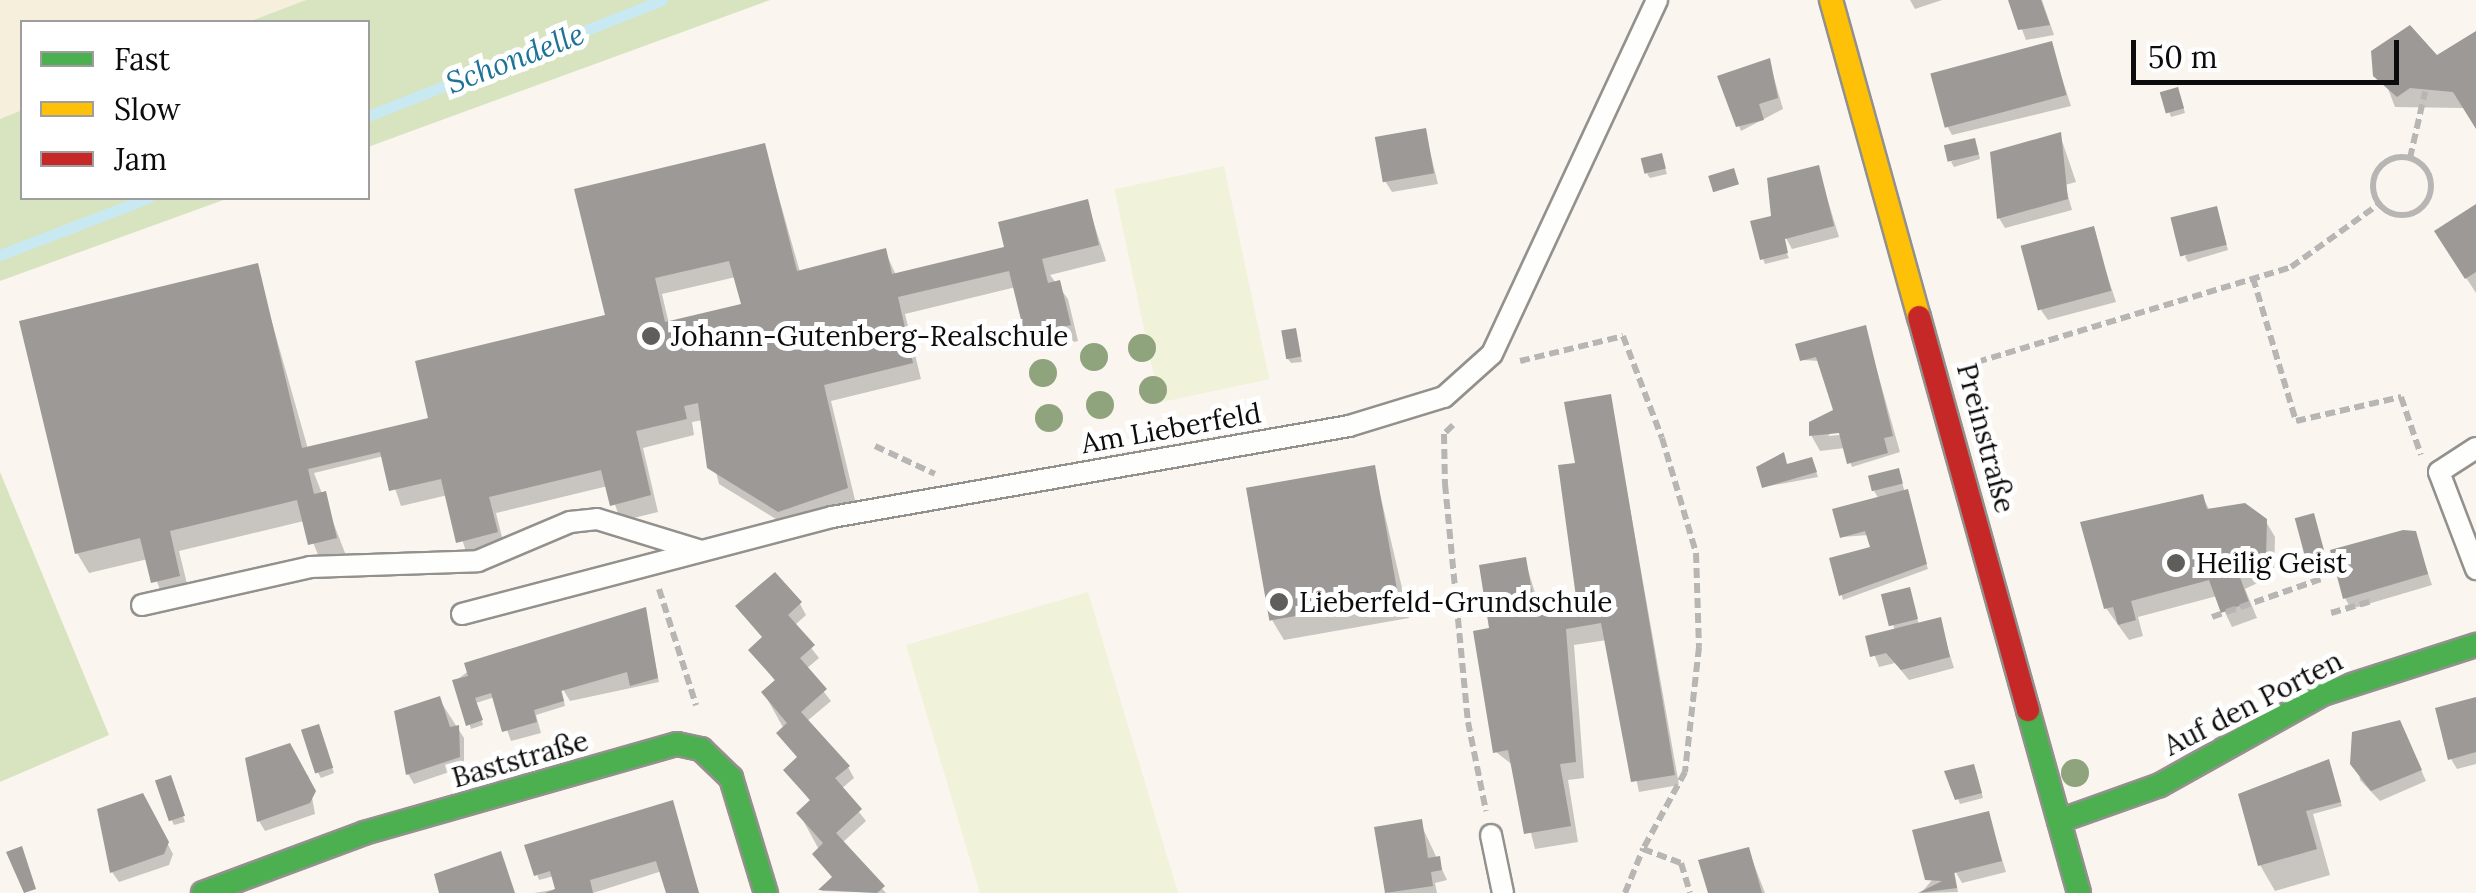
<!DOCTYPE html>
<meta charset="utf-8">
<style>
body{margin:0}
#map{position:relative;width:2476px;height:893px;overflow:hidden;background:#faf6ef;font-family:Lora,serif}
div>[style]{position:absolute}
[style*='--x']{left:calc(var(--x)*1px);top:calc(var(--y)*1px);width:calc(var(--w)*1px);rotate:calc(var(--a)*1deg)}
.farmland>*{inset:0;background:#f6efdc}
.forest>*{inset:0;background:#d8e4bf}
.pitch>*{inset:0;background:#f0f2da;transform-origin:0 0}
.shadow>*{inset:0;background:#0003}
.stream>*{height:11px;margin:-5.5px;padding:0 5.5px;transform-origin:5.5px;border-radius:5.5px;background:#c8e9f2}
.building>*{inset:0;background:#9c9996;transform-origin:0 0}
.path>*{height:6px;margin-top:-3px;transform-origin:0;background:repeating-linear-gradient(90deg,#b7b6b5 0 10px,transparent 0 15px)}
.path>.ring{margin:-3px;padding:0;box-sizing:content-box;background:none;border:6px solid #b7b6b5;border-radius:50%}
.roads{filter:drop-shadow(2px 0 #93918e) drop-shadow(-2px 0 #93918e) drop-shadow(0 2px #93918e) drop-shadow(0 -2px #93918e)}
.lane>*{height:20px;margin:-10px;padding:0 10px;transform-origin:10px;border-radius:10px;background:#fefefd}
.fast>*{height:22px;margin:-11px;padding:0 11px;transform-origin:11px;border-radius:11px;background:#4caf50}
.slow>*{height:22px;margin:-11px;padding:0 11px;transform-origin:11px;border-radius:11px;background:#ffc107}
.jam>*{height:22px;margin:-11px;padding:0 11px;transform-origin:11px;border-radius:11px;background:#c62828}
.trees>*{width:28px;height:28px;margin:-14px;border-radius:50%;background:#8fa37d}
.dots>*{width:28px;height:28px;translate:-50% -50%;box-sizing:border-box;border:5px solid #fff;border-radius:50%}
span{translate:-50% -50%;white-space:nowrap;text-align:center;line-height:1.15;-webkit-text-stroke:10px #fff;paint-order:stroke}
.poi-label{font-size:28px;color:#0c0c0c}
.left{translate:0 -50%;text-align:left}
.street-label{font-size:28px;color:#0c0c0c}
.water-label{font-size:30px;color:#1c7396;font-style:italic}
.legend{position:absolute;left:20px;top:20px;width:350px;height:180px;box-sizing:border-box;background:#fff;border:2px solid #9e9e9e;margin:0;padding:12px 18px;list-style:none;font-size:30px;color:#0c0c0c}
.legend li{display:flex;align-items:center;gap:20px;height:50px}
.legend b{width:50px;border:2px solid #9e9e9e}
.scale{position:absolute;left:2131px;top:40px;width:268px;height:45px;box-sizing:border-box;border:5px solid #0c0c0c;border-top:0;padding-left:12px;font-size:30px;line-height:35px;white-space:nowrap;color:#0c0c0c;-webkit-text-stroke:8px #fff;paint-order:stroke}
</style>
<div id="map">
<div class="farmland">
<i style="clip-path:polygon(0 0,306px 0,248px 22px,22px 22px,22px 110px,0 119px)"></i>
</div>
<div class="forest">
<i style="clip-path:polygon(306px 0,770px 0,368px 147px,368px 22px,248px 22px)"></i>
<i style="clip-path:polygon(22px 110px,22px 198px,229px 198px,0 281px,0 119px)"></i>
<i style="clip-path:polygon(0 472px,109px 735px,0 782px)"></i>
</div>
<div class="pitch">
<i style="left:1224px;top:166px;width:218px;height:112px;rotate:78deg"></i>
<i style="clip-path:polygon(1088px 592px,1178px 893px,980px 893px,906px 645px)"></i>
</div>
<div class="shadow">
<i style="clip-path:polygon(1910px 0,1942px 0,1915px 9px)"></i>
<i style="clip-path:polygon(2011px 0,2042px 0,2054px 35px,2026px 40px)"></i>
<i style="clip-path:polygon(2476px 34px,2476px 126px,2464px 108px,2395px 107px,2374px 52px,2436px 58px)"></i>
<i style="clip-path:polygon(2051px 44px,2071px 106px,1952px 135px,1946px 124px)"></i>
<i style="clip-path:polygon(1769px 61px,1783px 109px,1741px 131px,1739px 126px)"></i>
<i style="clip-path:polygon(2163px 94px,2180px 95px,2185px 113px,2171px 117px)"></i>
<i style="clip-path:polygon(1425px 131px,1438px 184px,1392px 192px,1385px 181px)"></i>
<i style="clip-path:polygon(2060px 135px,2076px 182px,2065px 185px,2072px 210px,2005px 228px,1999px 218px)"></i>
<i style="clip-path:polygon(evenodd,764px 145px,800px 272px,885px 251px,896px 275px,1007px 249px,1087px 202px,1106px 261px,1050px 275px,1068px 299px,1078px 341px,1037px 351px,1016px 287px,905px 314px,921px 379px,831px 401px,856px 504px,789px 527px,719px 484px,703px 420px,692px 422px,694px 435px,643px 448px,658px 512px,621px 521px,608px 486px,496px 513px,505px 549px,468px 558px,448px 495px,401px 506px,384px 456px,314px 473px,347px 558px,322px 564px,304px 521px,179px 551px,190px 596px,165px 602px,148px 559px,89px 573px,77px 553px,256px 266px,308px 449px,431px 419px,608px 317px,764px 145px,736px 277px,744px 306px,669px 324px,662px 294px,736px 277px)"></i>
<i style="clip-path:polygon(1977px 146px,1980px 159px,1954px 167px,1951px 162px)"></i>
<i style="clip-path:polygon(1663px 161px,1667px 174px,1650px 178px,1647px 174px)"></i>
<i style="clip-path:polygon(1818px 168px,1839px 237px,1792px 249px,1786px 238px)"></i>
<i style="clip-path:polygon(2476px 209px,2476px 293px,2446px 247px)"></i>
<i style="clip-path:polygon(2218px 214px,2228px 250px,2188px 262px,2185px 257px)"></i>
<i style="clip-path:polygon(1770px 219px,1789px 258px,1765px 264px,1763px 259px)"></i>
<i style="clip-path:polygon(2092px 229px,2116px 302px,2048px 320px,2041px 310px)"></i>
<i style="clip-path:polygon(evenodd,1865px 328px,1900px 452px,1852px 467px,1845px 448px,1820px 451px,1811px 435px,1809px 427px,1835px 412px,1820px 361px,1802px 360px,1865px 328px,1833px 431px,1851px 434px,1828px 436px,1833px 431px)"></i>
<i style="clip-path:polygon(1295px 331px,1302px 362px,1291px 363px,1288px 359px)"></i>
<i style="clip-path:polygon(1610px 396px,1679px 785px,1639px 792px,1607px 640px,1574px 645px,1584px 778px,1568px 780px,1578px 842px,1535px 849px,1514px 766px,1496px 752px,1492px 630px,1525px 560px,1539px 606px,1579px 599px,1577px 465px)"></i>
<i style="clip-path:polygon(1814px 464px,1818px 477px,1764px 487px,1787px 467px)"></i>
<i style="clip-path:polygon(1374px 468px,1409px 618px,1284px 640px,1272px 620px)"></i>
<i style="clip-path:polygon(1900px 476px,1928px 569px,1843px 600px,1832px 559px,1873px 549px,1869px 535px,1842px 537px,1879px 499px,1874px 491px)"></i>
<i style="clip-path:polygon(2202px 496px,2210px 511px,2265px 520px,2275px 537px,2274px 575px,2245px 589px,2257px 618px,2232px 627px,2217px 596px,2138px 617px,2143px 636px,2129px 640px,2106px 608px)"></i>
<i style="clip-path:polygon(2315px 521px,2326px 564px,2312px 568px,2309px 563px)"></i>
<i style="clip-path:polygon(2415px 534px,2432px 585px,2351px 609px,2345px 598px)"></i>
<i style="clip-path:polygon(1911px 594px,1919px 625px,1939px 620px,1954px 668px,1909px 680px,1895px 663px,1879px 667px,1868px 638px,1895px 631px,1884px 596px)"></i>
<i style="clip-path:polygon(800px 604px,806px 615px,794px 626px,819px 658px,806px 669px,831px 701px,806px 722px,848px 767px,854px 778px,841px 789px,866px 821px,842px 843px,886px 893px,821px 891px,835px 879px,799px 813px,811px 802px,786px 770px,800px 758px,764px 693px,776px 682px,751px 650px,764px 639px,739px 607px)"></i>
<i style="clip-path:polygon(645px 610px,659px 682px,570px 701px,561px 686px,565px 706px,536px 715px,541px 733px,511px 741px,495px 697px,476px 703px,483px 725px,471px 729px,455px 681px,485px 659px)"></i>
<i style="clip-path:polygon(439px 699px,464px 738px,464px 767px,414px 784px,408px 774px)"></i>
<i style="clip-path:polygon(2476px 700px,2476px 764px,2457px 769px,2451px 759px)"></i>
<i style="clip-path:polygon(320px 732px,334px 773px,321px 778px,318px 773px)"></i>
<i style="clip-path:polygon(2405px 734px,2426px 781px,2380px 801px,2360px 780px,2355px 735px)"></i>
<i style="clip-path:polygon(2328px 762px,2342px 806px,2313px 814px,2330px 875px,2275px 891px,2260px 865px,2296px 771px)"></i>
<i style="clip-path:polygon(1976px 771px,1983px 798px,1960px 804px,1958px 799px)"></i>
<i style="clip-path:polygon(308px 775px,315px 814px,265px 831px,259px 821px)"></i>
<i style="clip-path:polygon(172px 782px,185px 822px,174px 825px,172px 821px)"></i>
<i style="clip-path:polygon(142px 796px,173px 854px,169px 865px,119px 882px,112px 872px)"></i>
<i style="clip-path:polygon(671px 803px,699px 893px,668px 893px,662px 871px,593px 893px,534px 893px,558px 889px,554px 876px,539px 880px,527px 846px)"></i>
<i style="clip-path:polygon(1988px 814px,2006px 872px,1962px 883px,1954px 869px,1958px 892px,1921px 893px)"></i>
<i style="clip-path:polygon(1420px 822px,1447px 880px,1435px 883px,1437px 893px,1388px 893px,1377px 829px)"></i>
<i style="clip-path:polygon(1748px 849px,1765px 893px,1710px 893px)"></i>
</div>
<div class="stream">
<i style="--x:368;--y:116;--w:316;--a:-21.5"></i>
<i style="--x:0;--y:255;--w:159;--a:-21.1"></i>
</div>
<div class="building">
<i style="clip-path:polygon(2008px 0,2041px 0,2050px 25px,2018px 30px)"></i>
<i style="clip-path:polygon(2410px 25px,2437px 55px,2476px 31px,2476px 129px,2453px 92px,2410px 88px,2397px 97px,2373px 76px,2371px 51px)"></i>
<i style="left:2052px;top:41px;width:56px;height:126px;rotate:75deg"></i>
<i style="clip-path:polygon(1770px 58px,1778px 98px,1759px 104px,1764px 120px,1736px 127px,1717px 76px)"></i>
<i style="left:2178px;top:87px;width:22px;height:19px;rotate:74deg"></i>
<i style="left:1426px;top:128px;width:46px;height:52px;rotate:80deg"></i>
<i style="clip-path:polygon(2061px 132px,2068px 199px,1997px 219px,1990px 152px)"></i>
<i style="left:1975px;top:138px;width:17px;height:32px;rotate:77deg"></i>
<i style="clip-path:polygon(evenodd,765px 143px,797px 271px,886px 248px,892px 274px,1004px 247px,998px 222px,1088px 199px,1099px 245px,1042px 259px,1048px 283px,1060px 280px,1071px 325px,1025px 336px,1009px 271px,898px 297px,913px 363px,824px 385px,848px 488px,778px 512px,707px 468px,698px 403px,684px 406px,687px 419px,636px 431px,651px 495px,610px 506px,601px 470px,489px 497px,498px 532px,456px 543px,441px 479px,389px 491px,380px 452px,308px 469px,314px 494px,326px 491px,337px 538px,308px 545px,297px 500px,170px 531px,180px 576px,151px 583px,140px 538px,75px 554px,19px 321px,258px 263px,302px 448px,403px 424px,428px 418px,415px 361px,605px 315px,574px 189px,765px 143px,729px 261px,741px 304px,665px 322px,655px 278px,729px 261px)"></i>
<i style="left:1662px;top:153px;width:16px;height:22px;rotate:76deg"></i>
<i style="clip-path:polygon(1819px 165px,1834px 226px,1785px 239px,1788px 253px,1760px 260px,1750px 221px,1771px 216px,1767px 178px)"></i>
<i style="left:1734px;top:168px;width:17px;height:27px;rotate:73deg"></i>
<i style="clip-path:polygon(2476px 204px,2476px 272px,2465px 279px,2434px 231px)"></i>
<i style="left:2217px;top:206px;width:40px;height:48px;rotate:76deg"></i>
<i style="left:2094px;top:226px;width:67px;height:76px;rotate:75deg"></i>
<i style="clip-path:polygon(1866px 325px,1893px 436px,1884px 438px,1888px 453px,1847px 464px,1839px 433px,1809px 436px,1809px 422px,1833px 410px,1816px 357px,1800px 361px,1795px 344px)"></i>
<i style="left:1296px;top:328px;width:29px;height:15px;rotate:80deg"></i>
<i style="clip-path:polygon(1611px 394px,1675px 775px,1631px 782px,1601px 623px,1566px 629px,1576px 762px,1560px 764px,1571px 826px,1524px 834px,1508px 750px,1493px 753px,1473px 631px,1489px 628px,1479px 565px,1526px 557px,1534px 604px,1576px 597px,1558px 465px,1575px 463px,1564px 402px)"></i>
<i style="clip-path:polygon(1784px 452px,1787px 464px,1812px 457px,1817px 472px,1762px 488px,1756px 467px)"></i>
<i style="left:1375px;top:465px;width:135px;height:131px;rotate:80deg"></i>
<i style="left:1899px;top:468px;width:16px;height:32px;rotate:76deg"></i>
<i style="clip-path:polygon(1908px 489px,1927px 564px,1839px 596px,1829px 558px,1870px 547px,1865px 531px,1840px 538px,1832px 509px)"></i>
<i style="clip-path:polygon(2203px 494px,2207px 509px,2245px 503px,2267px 519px,2266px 559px,2238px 572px,2249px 602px,2221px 613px,2209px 580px,2131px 601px,2136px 620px,2118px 625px,2113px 607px,2104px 609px,2080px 522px)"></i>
<i style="left:2314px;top:513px;width:48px;height:20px;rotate:75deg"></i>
<i style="clip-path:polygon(2403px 530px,2416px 531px,2428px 574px,2343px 599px,2330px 550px)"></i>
<i style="clip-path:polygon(775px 572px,802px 602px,788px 615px,815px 645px,800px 658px,827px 689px,801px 712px,850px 766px,835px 778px,862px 809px,836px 833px,885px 886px,877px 893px,818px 890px,832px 877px,812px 854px,823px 843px,796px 813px,810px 800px,783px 770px,797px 757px,776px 733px,787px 723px,761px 692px,775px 680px,748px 650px,762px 637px,735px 606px)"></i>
<i style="left:1910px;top:587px;width:33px;height:30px;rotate:76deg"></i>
<i style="clip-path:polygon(646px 607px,658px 678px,630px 686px,627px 672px,561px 691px,564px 701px,534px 710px,537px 722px,502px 732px,491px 693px,475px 698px,483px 720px,466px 726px,452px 680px,468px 676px,464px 663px)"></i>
<i style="clip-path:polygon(1941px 617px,1950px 657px,1901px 670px,1886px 653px,1870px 657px,1865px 636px)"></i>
<i style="clip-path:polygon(440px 696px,450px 727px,459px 725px,460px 757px,406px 775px,394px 711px)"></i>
<i style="clip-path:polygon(2476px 697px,2476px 752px,2448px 760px,2435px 708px)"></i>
<i style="clip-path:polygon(2400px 720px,2422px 770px,2371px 791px,2350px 764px,2352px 732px)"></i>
<i style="left:319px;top:724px;width:46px;height:19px;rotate:72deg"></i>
<i style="clip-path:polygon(290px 743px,316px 791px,310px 803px,257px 822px,245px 758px)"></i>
<i style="clip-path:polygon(2329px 759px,2341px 802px,2306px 811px,2317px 849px,2258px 866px,2238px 794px)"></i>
<i style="clip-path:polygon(1974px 764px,1982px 793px,1955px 800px,1944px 771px)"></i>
<i style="left:171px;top:775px;width:43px;height:17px;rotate:71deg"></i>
<i style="clip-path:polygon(143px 793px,169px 842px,164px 854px,110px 873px,97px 809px)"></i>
<i style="clip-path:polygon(673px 800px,699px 893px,666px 893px,656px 861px,590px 880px,593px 893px,545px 893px,555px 889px,550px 871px,534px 876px,524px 845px)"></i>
<i style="clip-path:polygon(1989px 811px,2002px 861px,1954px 873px,1957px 888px,1918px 893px,1942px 881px,1925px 880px,1912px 830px)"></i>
<i style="clip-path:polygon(1422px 819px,1428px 858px,1440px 856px,1442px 870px,1431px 872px,1433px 886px,1385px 893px,1374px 827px)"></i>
<i style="clip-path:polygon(22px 846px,36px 889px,24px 893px,6px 852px)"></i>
<i style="clip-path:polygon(1749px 847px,1762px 893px,1708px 893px,1698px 860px)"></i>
<i style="clip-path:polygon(501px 851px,515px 893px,439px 893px,434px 874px)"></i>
</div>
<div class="path">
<i class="ring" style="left:2373px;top:157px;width:52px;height:52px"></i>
<i style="--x:2410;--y:158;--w:68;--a:-77.2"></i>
<i style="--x:2253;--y:278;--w:149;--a:73.3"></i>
<i style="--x:2296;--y:421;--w:108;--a:-12.9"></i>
<i style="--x:2401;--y:397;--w:61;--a:71"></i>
<i style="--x:1520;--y:361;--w:106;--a:-13.6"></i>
<i style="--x:1623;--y:336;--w:109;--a:69.1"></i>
<i style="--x:1662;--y:438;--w:120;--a:73.5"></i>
<i style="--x:1696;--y:553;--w:94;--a:88.2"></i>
<i style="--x:1699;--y:647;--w:126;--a:96.4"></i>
<i style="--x:1685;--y:772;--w:88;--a:118.6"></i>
<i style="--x:1643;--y:849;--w:40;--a:20.2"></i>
<i style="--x:1681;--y:863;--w:31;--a:73"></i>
<i style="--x:1977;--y:362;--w:328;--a:-16.8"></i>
<i style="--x:2291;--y:267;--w:108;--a:-35.6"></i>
<i style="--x:1453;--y:425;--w:13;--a:135"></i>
<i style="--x:1444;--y:434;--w:50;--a:88.9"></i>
<i style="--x:1445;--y:484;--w:239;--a:84.5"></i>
<i style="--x:1468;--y:722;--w:91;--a:78.6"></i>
<i style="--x:875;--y:446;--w:66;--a:25"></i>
<i style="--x:659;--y:589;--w:122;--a:72.3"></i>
<i style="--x:2331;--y:613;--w:43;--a:-16.3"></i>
<i style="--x:2212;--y:617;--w:115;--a:-19.2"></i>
<i style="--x:1625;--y:893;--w:48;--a:-67.8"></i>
</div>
<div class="roads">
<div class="lane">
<i style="--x:2476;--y:448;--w:44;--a:147"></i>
<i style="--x:2439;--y:472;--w:104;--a:69.1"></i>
<i style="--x:142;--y:605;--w:172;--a:-12.7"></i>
<i style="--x:310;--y:567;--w:168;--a:-2"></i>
<i style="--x:478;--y:561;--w:100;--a:-23"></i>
<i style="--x:570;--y:522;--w:27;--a:-6"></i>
<i style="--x:597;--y:519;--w:106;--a:17.1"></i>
<i style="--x:462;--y:614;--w:383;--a:-14.7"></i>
<i style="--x:832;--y:517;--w:525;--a:-9.98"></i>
<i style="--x:1349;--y:426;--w:99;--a:-17"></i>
<i style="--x:1444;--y:397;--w:64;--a:-41.9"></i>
<i style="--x:1492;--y:354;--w:391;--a:-65"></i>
<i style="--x:1491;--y:835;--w:59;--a:78.3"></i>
</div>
<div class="fast">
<i style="--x:2028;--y:710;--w:190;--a:74.4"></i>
<i style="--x:2059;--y:821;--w:107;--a:-19.6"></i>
<i style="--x:2160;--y:785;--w:187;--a:-29.2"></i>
<i style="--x:2323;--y:694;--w:161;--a:-17.8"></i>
<i style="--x:203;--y:893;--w:172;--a:-20.4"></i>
<i style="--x:364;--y:833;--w:325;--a:-15.9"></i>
<i style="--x:677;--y:744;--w:25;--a:12"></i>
<i style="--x:701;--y:749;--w:42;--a:44"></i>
<i style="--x:731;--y:778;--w:120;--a:73.1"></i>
</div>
<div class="slow">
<i style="--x:1831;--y:0;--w:329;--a:74.5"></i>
</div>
<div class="jam">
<i style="--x:1919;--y:317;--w:408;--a:74.5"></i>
</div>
</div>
<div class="trees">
<i style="left:1142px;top:348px"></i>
<i style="left:1094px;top:357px"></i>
<i style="left:1043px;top:373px"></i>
<i style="left:1153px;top:390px"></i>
<i style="left:1100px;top:405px"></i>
<i style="left:1049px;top:418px"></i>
<i style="left:2075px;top:773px"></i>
</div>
<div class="dots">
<i style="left:651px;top:336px;background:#5f5e5b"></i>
<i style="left:2176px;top:563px;background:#5f5e5b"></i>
<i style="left:1279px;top:602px;background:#5f5e5b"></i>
</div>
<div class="poi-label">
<span class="left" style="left:671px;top:336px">Johann-Gutenberg-Realschule</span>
<span class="left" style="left:2196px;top:563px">Heilig Geist</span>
<span class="left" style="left:1299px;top:602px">Lieberfeld-Grundschule</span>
</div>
<div class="street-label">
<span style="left:1171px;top:428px;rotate:-10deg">Am Lieberfeld</span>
<span style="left:1986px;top:438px;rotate:75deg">Preinstraße</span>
<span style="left:2253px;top:703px;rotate:-27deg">Auf den Porten</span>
<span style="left:520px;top:759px;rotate:-16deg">Baststraße</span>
</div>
<div class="water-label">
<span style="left:515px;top:58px;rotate:-21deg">Schondelle</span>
</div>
<ul class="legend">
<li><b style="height:12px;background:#4caf50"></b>Fast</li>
<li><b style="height:12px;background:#ffc107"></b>Slow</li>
<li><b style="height:12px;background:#c62828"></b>Jam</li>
</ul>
<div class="scale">50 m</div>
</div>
